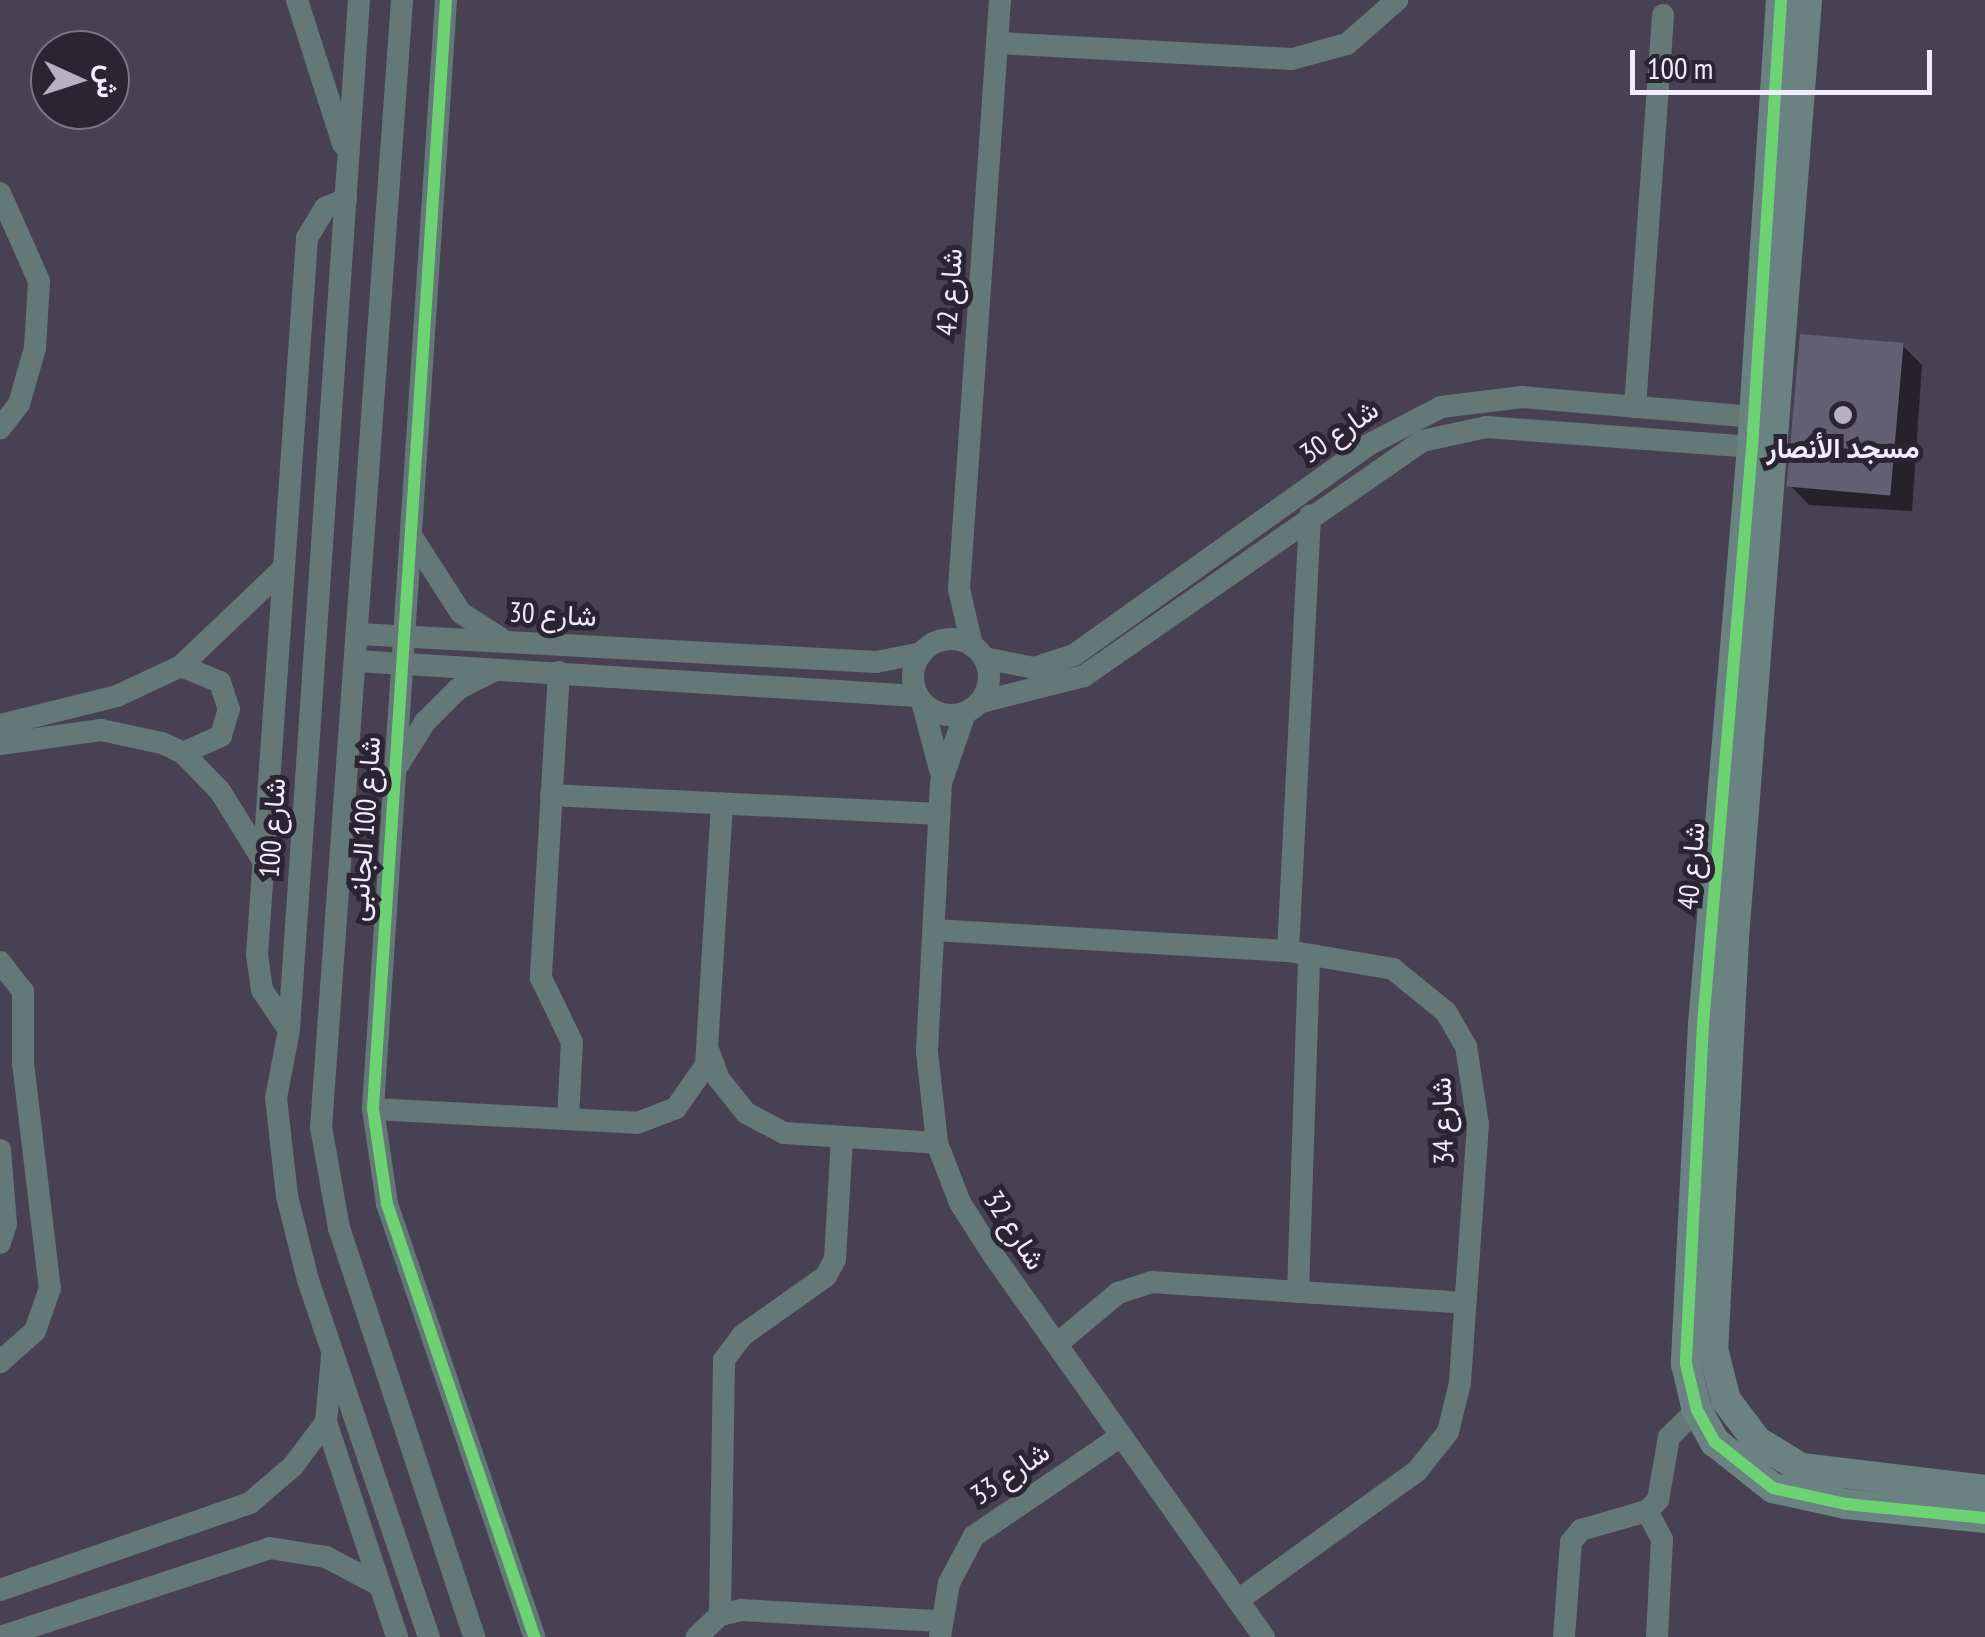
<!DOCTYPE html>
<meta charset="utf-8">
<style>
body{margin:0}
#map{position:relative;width:1985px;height:1637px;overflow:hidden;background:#484153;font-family:"PT Sans Narrow",Vazirmatn,sans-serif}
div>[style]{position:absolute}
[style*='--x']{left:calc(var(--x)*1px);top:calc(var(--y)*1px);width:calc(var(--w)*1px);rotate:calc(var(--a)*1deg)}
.shadow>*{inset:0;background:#0007}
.building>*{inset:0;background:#636074;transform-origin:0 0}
.street>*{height:22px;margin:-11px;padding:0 11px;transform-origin:11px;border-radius:11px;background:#657878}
.street>.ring{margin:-11px;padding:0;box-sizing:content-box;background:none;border:22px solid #657878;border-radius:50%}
.secondary>*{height:30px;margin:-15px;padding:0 15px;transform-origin:15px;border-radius:15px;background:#6b8282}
.cycleway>*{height:12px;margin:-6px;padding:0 6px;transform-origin:6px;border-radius:6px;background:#6cd273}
.dots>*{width:28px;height:28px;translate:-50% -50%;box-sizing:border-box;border:5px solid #2a2433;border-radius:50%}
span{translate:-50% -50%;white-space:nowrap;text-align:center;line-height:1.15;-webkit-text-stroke:10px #2a2433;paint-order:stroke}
.street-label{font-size:28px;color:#f2ebff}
.poi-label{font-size:28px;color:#f2ebff;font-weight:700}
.north{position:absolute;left:30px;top:30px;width:100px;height:100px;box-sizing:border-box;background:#2a2433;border:2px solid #7a7485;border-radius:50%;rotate:93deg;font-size:28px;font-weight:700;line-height:40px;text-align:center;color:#f2ebff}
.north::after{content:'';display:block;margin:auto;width:35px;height:45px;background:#b6b0c3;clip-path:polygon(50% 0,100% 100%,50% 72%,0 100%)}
.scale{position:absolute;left:1630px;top:50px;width:302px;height:45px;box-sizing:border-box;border:5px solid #f2ebff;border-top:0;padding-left:12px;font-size:30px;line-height:35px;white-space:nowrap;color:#f2ebff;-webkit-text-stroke:8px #2a2433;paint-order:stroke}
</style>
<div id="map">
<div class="shadow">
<i style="clip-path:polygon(1903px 346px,1922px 365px,1912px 511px,1809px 505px,1791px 486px)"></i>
</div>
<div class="building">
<i style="left:1800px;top:334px;width:104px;height:153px;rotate:5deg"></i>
</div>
<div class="street">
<i style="--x:297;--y:0;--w:151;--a:72.3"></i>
<i style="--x:359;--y:0;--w:1032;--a:93.89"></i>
<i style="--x:289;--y:1030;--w:69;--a:100.8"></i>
<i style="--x:276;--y:1098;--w:99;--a:83.6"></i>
<i style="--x:287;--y:1196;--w:87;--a:76"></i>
<i style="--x:308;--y:1280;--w:377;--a:71.3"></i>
<i style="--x:402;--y:0;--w:1130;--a:94.11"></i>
<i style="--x:321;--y:1127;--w:103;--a:79.9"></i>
<i style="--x:339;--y:1228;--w:431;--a:71.7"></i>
<i style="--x:446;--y:0;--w:1111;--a:93.77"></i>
<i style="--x:373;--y:1109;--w:96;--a:81.6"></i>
<i style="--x:387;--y:1204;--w:457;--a:71.2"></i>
<i style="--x:997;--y:43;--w:295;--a:3.1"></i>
<i style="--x:1292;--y:59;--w:57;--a:-15.3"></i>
<i style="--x:1347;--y:44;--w:67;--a:-41.3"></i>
<i style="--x:0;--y:193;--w:96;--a:66.1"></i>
<i style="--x:39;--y:281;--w:67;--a:93.4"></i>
<i style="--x:35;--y:348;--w:58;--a:105.9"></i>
<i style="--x:19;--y:404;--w:31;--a:128"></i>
<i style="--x:1635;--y:407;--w:393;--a:-85.9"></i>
<i style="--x:412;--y:537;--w:90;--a:57.2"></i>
<i style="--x:461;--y:613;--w:46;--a:32.7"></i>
<i style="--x:359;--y:634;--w:518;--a:3.1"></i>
<i style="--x:876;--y:662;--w:47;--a:-11.1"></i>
<i class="ring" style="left:913px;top:639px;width:54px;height:54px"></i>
<i style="--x:972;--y:645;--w:57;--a:-103.1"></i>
<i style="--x:959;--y:589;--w:590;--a:-86.02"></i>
<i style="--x:984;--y:658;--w:51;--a:11.3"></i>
<i style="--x:1034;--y:668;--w:42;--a:-18"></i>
<i style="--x:1074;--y:655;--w:361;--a:-35.5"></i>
<i style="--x:1368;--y:445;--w:82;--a:-27.5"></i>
<i style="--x:1441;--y:407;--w:82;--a:-7"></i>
<i style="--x:1522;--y:397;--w:245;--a:4.9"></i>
<i style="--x:357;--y:661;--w:561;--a:3.58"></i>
<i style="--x:181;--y:666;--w:42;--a:22.3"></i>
<i style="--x:220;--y:682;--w:28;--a:72"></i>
<i style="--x:229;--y:709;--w:28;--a:107"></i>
<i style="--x:221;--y:736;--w:42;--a:155.9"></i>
<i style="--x:559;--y:672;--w:307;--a:93.4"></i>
<i style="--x:541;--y:978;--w:71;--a:64.2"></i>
<i style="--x:572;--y:1042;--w:77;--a:93"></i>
<i style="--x:981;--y:702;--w:106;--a:-14.2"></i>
<i style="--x:1084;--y:676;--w:412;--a:-34.8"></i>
<i style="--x:1422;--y:441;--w:66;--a:-12.3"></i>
<i style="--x:1486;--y:427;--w:281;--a:4.3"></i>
<i style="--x:923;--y:705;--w:67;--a:75.3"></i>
<i style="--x:965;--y:713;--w:74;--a:108.9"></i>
<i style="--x:941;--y:783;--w:269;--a:93"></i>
<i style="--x:927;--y:1052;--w:92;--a:83.7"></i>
<i style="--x:937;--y:1143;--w:64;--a:69"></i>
<i style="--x:960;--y:1203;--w:63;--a:57.3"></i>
<i style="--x:994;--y:1256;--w:467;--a:54.7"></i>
<i style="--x:0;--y:725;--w:121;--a:-13.9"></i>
<i style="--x:117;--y:696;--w:71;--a:-25.1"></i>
<i style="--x:181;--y:666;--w:142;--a:-43.6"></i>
<i style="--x:0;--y:744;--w:102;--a:-7.9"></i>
<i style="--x:101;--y:730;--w:62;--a:12"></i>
<i style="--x:162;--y:743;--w:23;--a:25"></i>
<i style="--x:183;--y:753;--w:53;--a:45.8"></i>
<i style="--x:220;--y:791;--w:80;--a:58.3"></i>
<i style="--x:398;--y:765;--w:51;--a:-57.9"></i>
<i style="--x:425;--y:722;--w:47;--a:-45"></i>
<i style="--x:458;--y:689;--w:39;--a:-27"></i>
<i style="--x:551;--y:795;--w:389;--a:2.8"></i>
<i style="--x:934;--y:930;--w:355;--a:3.4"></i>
<i style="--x:1288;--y:951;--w:107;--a:9.7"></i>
<i style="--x:1393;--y:969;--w:68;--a:39.1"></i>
<i style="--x:1446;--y:1012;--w:39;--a:60"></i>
<i style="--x:1466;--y:1046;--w:79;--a:81.3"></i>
<i style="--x:1478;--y:1124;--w:260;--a:94"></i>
<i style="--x:1460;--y:1383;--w:50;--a:103.8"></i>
<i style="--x:1448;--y:1432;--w:50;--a:128.5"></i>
<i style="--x:1417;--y:1471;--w:221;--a:144.2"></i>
<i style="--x:1288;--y:951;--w:436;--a:-87.1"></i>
<i style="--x:0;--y:962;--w:37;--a:52"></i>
<i style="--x:23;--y:991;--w:72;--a:90"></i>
<i style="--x:23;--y:1063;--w:227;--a:83.2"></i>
<i style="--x:50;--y:1288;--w:46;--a:109.2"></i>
<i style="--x:35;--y:1331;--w:47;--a:138.5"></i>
<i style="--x:289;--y:1030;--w:48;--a:-124"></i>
<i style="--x:262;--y:990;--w:35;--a:-98"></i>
<i style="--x:257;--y:955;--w:719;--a:-86.01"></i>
<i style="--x:307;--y:238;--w:35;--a:-59"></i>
<i style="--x:325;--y:208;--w:23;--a:-23"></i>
<i style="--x:709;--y:1052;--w:29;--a:70"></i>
<i style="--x:719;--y:1079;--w:43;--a:51.5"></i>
<i style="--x:746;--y:1113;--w:43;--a:27.8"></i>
<i style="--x:784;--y:1133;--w:153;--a:3.7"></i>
<i style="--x:373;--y:1109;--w:264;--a:3"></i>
<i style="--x:637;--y:1123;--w:42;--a:-21"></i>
<i style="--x:676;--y:1108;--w:52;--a:-55.1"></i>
<i style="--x:706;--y:1065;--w:262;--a:-86.5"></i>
<i style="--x:0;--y:1150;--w:74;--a:85.4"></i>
<i style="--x:6;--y:1224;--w:20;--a:108"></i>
<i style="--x:1298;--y:1292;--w:337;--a:-88.1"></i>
<i style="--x:1057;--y:1344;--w:80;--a:-39.9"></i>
<i style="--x:1118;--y:1293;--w:35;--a:-18"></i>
<i style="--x:1151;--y:1282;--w:315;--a:3.8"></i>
<i style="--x:332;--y:1356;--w:66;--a:95.2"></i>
<i style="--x:326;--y:1422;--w:226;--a:71.7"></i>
<i style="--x:1647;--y:1511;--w:32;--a:62"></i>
<i style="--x:1662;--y:1539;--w:98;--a:92.9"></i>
<i style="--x:0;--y:1590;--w:265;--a:-19.2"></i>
<i style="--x:250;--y:1503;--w:57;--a:-40.7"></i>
<i style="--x:293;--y:1466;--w:55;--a:-53.1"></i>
<i style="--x:720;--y:1615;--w:255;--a:-89.1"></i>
<i style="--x:724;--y:1360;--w:31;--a:-53"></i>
<i style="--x:743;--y:1335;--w:102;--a:-35.4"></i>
<i style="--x:826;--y:1276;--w:19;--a:-62"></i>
<i style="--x:835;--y:1259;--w:121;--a:-86.7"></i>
<i style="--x:0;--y:1637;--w:284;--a:-18.2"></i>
<i style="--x:270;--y:1548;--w:57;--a:9.1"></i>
<i style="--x:326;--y:1557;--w:60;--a:27.8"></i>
<i style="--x:697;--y:1637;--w:32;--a:-44"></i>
<i style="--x:720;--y:1615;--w:22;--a:-13"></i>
<i style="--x:741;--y:1610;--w:199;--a:3.2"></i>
<i style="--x:940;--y:1637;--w:55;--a:-80.5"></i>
<i style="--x:949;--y:1583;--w:53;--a:-62"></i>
<i style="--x:974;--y:1536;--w:178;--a:-34.2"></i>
<i style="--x:1564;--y:1637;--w:95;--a:-85.8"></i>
<i style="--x:1571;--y:1542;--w:16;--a:-50"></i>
<i style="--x:1581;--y:1530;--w:69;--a:-16.1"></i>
<i style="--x:1647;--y:1511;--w:16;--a:-45"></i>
<i style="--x:1658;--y:1500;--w:64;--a:-80.1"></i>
<i style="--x:1669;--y:1437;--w:39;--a:-44"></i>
</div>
<div class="secondary">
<i style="--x:1781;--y:0;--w:448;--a:93.7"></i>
<i style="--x:1752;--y:447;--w:579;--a:94.85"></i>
<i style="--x:1703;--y:1024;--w:340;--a:92.9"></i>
<i style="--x:1686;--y:1364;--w:47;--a:76.6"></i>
<i style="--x:1697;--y:1410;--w:37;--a:61"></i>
<i style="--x:1715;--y:1442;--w:74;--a:38.4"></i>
<i style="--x:1773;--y:1488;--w:75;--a:12.4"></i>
<i style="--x:1846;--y:1504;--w:140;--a:5.8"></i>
<i style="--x:1807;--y:0;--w:942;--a:94.45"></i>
<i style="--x:1734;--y:939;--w:411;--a:92.9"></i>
<i style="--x:1713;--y:1349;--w:53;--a:75.7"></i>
<i style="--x:1726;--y:1400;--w:51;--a:52.9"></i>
<i style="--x:1757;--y:1441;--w:52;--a:31.5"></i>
<i style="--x:1801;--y:1468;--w:185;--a:6.8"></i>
</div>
<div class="cycleway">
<i style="--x:446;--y:0;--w:1111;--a:93.77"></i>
<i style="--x:373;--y:1109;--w:96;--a:81.6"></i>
<i style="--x:387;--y:1204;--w:457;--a:71.2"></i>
<i style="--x:1781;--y:0;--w:448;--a:93.7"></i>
<i style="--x:1752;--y:447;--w:579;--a:94.85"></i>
<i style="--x:1703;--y:1024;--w:340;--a:92.9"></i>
<i style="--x:1686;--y:1364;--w:47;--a:76.6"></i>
<i style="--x:1697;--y:1410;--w:37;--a:61"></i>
<i style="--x:1715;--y:1442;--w:74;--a:38.4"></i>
<i style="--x:1773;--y:1488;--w:75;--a:12.4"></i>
<i style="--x:1846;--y:1504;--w:140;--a:5.8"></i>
</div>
<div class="dots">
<i style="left:1843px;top:415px;background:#b6b0c3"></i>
</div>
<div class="street-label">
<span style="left:949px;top:292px;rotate:-86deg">شارع 42</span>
<span style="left:1339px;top:431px;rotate:-35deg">شارع 30</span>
<span style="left:553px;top:614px;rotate:3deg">شارع 30</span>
<span style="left:272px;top:828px;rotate:-86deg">شارع 100</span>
<span style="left:364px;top:829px;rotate:-86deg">شارع 100 الجانبى</span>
<span style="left:1691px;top:866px;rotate:-85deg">شارع 40</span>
<span style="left:1442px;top:1121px;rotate:-92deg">شارع 34</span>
<span style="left:1015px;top:1230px;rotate:57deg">شارع 32</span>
<span style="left:1010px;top:1473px;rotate:-34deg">شارع 33</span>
</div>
<div class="poi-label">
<span style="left:1843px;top:448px">مسجد الأنصار</span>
</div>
<div class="north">ش</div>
<div class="scale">100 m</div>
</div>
